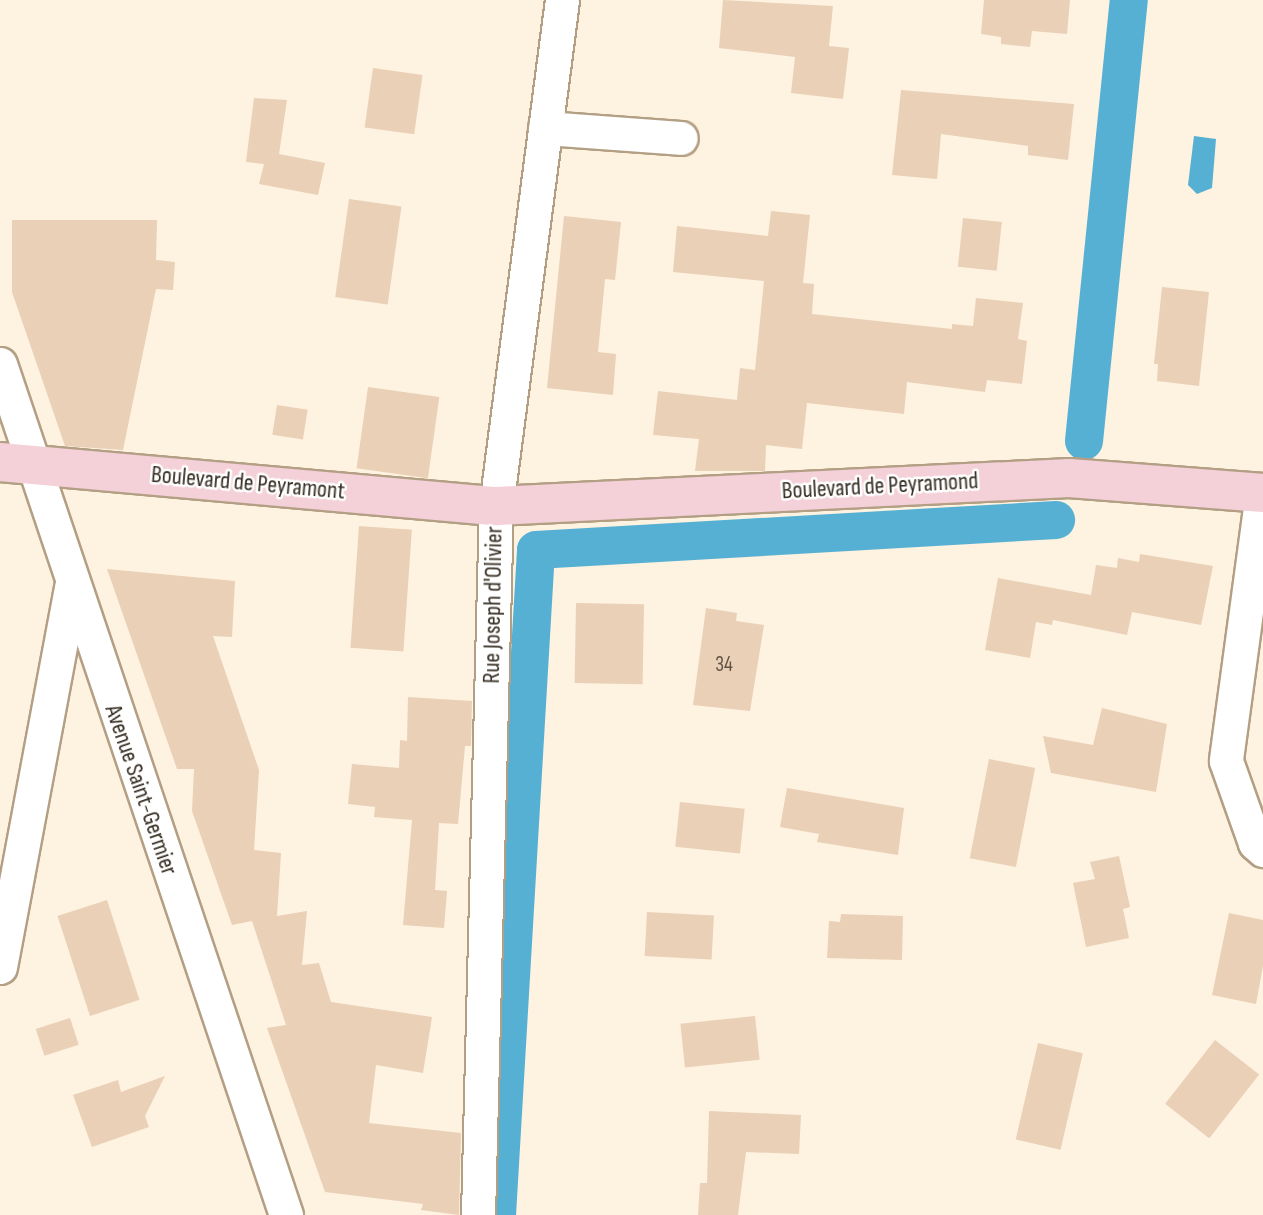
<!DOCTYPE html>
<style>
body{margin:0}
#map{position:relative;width:1263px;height:1215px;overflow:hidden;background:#fef2e0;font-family:"Sofia Sans Condensed",sans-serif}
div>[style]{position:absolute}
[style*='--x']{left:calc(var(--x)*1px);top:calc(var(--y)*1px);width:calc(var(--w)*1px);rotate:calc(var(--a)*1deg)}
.water>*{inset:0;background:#55b0d3}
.canal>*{height:38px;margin:-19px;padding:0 19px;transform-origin:19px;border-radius:19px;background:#55b0d3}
.building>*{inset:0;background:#ead0b7;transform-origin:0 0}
.roads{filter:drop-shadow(2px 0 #b39f84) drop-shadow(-2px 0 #b39f84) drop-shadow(0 2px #b39f84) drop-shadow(0 -2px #b39f84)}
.street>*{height:33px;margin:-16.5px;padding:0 16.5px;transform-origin:16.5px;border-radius:16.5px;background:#fff}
.secondary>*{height:38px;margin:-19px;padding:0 19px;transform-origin:19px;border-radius:19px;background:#f4d0d9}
span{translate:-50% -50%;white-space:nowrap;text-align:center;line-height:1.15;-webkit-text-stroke:5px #fff;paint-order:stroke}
.number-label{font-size:21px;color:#615446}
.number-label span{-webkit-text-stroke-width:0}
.street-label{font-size:24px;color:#332b20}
</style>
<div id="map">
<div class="water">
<i style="clip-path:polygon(1194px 136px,1216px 139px,1212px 188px,1197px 194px,1188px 185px)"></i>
</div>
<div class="canal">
<i style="--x:1084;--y:441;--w:443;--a:-84.2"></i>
<i style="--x:497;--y:1215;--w:666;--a:-86.64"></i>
<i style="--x:536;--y:550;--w:521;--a:-3.3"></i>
</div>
<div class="building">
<i style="clip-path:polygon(723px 0,833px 6px,829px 46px,849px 48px,843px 99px,791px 93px,795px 57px,719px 48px)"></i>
<i style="clip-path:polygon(984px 0,1070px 0,1067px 34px,1032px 31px,1030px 47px,1001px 44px,1001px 37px,981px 34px)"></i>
<i style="left:373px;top:68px;width:50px;height:60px;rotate:8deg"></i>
<i style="clip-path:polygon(901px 90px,1074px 104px,1068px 160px,1028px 155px,1028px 146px,941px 134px,937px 179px,892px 175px)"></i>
<i style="clip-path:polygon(254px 98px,287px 100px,279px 154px,325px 163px,318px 195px,259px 184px,264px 164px,246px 162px)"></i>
<i style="left:349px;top:199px;width:53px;height:99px;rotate:8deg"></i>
<i style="clip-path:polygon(771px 211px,810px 215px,803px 283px,814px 284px,812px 314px,952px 329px,952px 324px,973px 326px,976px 298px,1023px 303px,1018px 339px,1027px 341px,1022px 384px,987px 380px,985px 392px,907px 382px,904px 414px,807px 403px,802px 449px,766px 445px,765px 471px,695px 471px,699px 439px,653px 435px,658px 391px,737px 400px,740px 368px,755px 370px,764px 281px,673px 272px,677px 226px,768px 236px)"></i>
<i style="clip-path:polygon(564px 216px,621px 222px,615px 280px,605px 279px,598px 352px,616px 354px,613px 395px,547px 388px)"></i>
<i style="left:963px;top:218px;width:39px;height:49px;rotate:6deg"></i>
<i style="clip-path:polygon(12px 220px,157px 220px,156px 260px,175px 262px,173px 290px,156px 289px,123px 450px,65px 446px,12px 292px)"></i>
<i style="clip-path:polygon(1162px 287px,1209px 292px,1199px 386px,1157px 381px,1158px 364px,1154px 364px)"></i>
<i style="left:368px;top:387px;width:72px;height:82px;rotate:8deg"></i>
<i style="left:277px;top:405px;width:31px;height:30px;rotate:9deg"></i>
<i style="left:359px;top:526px;width:53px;height:122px;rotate:4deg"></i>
<i style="clip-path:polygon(1140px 554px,1213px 566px,1201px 625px,1132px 612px,1127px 635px,1053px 620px,1052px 625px,1036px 622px,1030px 658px,985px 650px,998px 578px,1091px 595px,1096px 565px,1117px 568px,1118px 558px,1139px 562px)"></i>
<i style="clip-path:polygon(107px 569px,235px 581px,232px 637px,213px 636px,259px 770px,254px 850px,281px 853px,277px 916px,307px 911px,302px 965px,319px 963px,331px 1002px,432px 1017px,423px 1073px,376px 1065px,369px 1123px,461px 1133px,459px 1215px,421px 1210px,423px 1204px,325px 1192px,267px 1028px,286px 1025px,252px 921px,232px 925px,192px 811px,194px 769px,177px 769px)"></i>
<i style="left:576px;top:603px;width:68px;height:80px;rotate:1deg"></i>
<i style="clip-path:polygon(706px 608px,737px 613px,736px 621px,764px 625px,750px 711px,693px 705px)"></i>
<i style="clip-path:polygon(408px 697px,472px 701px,471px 746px,465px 746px,458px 824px,439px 823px,435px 890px,447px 891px,444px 928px,403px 925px,412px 820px,374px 817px,375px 807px,348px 804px,352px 764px,399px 768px,400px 740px,407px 741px)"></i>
<i style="clip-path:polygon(1102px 708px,1167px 724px,1156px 792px,1051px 773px,1043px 736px,1093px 745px)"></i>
<i style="left:989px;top:759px;width:47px;height:101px;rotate:11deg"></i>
<i style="clip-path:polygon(787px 788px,904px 808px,898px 855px,817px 842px,819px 834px,780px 827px)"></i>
<i style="left:680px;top:802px;width:65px;height:45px;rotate:6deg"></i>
<i style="clip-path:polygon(1119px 856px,1130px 907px,1123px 909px,1129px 938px,1086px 947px,1073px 883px,1095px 879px,1090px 862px)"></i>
<i style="left:107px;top:900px;width:105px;height:52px;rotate:72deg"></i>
<i style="left:647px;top:912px;width:67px;height:44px;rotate:3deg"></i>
<i style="clip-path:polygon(1229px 913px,1263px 920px,1263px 966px,1256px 1004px,1212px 995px)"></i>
<i style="clip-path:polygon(841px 914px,903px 916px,902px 960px,827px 958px,829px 921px,840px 922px)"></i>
<i style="left:755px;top:1016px;width:44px;height:75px;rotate:84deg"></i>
<i style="left:70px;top:1018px;width:28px;height:36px;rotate:72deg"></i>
<i style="left:1215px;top:1040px;width:56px;height:81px;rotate:38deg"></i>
<i style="left:1038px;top:1043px;width:46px;height:99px;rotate:13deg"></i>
<i style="clip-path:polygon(165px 1076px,145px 1116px,149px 1127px,92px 1147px,73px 1095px,118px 1080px,121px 1092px)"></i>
<i style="clip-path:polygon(709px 1111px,801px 1115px,799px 1154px,746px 1152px,738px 1215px,698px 1215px,700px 1183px,707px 1183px)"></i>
</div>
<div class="roads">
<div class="street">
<i style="--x:545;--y:128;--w:136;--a:4.2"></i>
<i style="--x:0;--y:364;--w:898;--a:71.42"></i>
<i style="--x:1262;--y:493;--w:270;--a:97.7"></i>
<i style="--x:1226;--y:761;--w:87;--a:70.5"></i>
<i style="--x:1255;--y:843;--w:11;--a:41"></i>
<i style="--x:0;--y:967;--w:387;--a:-79.4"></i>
<i style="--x:478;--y:1215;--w:709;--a:-88.55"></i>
<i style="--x:496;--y:506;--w:510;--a:-82.57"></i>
</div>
<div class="secondary">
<i style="--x:0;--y:462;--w:498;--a:5.1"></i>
<i style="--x:496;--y:506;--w:574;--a:-2.8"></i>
<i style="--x:1069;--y:478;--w:195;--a:4.4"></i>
</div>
</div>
<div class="number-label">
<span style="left:724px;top:665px">34</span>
</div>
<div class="street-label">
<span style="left:248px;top:483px;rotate:5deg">Boulevard de Peyramont</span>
<span style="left:880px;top:486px;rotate:-3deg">Boulevard de Peyramond</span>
<span style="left:493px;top:605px;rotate:-89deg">Rue Joseph d'Olivier</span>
<span style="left:141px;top:790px;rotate:71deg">Avenue Saint-Germier</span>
</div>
</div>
